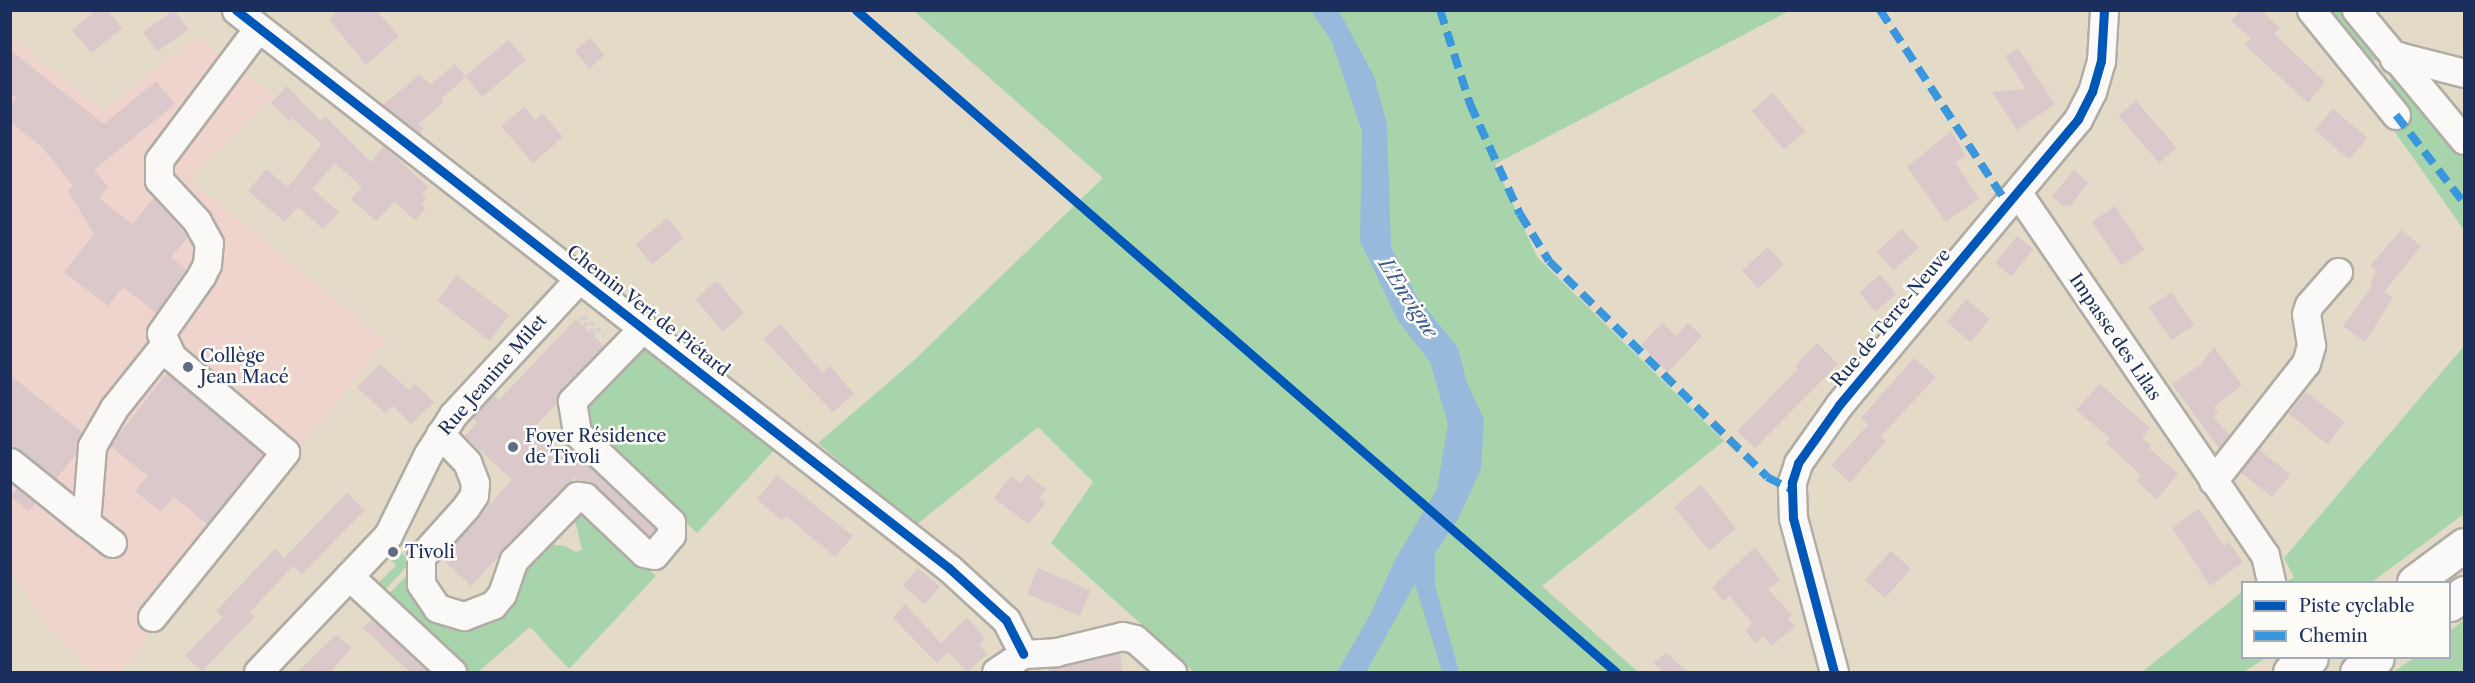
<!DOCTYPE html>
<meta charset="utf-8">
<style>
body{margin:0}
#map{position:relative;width:2475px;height:683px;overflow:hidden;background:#e3dac7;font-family:"Libre Caslon Text",serif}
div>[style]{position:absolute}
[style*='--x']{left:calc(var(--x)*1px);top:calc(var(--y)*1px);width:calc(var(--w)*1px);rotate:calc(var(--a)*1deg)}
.built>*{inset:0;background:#eed4cd}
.green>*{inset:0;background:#a8d4ac}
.water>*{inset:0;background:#97badc}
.building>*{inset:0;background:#dac8ca;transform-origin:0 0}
.path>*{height:4px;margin-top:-2px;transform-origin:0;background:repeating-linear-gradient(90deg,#d2d1cf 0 4.5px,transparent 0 9px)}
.roads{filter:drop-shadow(2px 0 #b0ada5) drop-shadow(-2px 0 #b0ada5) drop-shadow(0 2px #b0ada5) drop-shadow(0 -2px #b0ada5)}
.minor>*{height:27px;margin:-13.5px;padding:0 13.5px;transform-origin:13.5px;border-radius:13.5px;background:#fbf9f7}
.highway>*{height:33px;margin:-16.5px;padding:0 16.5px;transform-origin:16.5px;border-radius:16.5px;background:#fbf9f7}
.quiet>*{height:8px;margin-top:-4px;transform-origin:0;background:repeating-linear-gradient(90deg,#3a97de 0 15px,transparent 0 23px)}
.cycleway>*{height:9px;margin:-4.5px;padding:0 4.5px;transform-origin:4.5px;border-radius:4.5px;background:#0057b8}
.dots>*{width:16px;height:16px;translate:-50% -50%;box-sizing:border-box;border:3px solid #fdfcf7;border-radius:50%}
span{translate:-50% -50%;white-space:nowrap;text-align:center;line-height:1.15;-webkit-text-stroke:5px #fdfcf7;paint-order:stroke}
.street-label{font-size:18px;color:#1b2f5e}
.poi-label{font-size:18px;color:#1b2f5e}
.left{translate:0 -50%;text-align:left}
.water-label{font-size:20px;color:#3b5b8d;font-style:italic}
.frame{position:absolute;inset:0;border:12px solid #1b2f5e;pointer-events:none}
.legend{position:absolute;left:2241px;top:581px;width:210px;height:78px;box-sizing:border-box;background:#fdfcf7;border:2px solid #a3aaba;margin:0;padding:8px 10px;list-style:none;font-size:18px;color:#1b2f5e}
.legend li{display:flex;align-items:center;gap:12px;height:30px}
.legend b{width:30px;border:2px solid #a3aaba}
</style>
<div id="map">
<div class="built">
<i style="clip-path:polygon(10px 35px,103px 111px,196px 36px,274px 96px,189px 179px,386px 341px,120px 672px,92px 672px,47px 626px,11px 570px)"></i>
</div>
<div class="green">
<i style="clip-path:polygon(914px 11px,1789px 11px,1495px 164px,1537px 257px,1724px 441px,1542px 586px,1638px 672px,1194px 672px,1051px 543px,1093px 482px,1038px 427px,916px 525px,818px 443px,910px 364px,1103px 178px)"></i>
<i style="clip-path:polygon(2322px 11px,2343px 12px,2379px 55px,2376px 60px,2367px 62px)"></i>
<i style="clip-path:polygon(2399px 77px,2464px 158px,2464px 230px,2392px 128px,2388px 85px,2392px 78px)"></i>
<i style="clip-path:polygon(639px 341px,776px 448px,697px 533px,584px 427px,581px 401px)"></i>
<i style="clip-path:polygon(2464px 346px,2464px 514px,2372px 582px,2286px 582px,2294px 577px,2284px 558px)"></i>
<i style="clip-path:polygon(582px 507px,656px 576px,569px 669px,530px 627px,478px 672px,466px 672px,386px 597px,411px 571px,468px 626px,481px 624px,491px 619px,518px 576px,547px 544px,565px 546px,576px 552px,582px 550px,573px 512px)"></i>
<i style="clip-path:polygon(399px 550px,411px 562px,382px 593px,375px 587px,396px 565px,390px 559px)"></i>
<i style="clip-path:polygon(2242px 592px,2242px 658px,2265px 658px,2244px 672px,2142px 672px)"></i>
<i style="clip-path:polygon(2464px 620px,2464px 669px,2460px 672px,2393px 672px,2414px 658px,2450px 658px,2450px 631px)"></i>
</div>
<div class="water">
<i style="clip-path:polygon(1311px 11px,1339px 11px,1374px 76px,1387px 124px,1391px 247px,1417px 297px,1458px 348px,1467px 383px,1484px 419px,1481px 469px,1457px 521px,1435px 553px,1435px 585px,1459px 672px,1442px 672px,1415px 584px,1366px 672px,1337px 672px,1369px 617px,1395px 560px,1437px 489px,1448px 424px,1430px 362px,1398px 321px,1360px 241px,1362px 131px,1331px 40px)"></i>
</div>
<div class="building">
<i style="clip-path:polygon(96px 10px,107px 10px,122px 28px,91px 53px,72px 30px)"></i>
<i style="left:174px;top:10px;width:24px;height:38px;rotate:54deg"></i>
<i style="clip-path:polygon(338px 10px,376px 10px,399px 36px,366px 65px,329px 19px)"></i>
<i style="clip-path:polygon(2241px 10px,2261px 10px,2280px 28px,2274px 34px,2325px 82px,2308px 103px,2245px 45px,2251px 38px,2231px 21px)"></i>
<i style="left:590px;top:38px;width:23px;height:20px;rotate:50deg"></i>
<i style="clip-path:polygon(509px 40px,526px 60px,482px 97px,466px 77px,441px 99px,443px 103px,418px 124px,424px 128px,419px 134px,383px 105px,419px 75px,431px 84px,455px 64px,465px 76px)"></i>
<i style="clip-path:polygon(2018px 48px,2055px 104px,2017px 130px,1992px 92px,2026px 89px,2005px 56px)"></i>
<i style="clip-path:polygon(10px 50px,104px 124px,156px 81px,175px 104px,94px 170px,108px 187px,99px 198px,132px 224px,154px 198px,188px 237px,171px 257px,186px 269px,156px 313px,123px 287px,108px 306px,64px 272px,94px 234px,68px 191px,73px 186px,42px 147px,10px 122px,10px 106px,17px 98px,10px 92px)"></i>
<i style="clip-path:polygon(287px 86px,321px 122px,325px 116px,371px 162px,384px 146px,428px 187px,422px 194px,426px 198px,421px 204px,426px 208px,415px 220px,394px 202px,376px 221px,351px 199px,362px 187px,335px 163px,312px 189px,339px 212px,323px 229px,298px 207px,285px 222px,248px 191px,266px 169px,288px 187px,322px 144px,292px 118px,289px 121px,271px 103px)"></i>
<i style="left:1773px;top:93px;width:50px;height:28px;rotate:50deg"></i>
<i style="left:2136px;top:101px;width:62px;height:23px;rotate:49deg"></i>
<i style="clip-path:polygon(524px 107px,535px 120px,542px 113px,563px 137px,533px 163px,501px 126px)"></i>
<i style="left:2333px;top:109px;width:45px;height:28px;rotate:40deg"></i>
<i style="clip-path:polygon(1951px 131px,1966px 156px,1955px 162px,1979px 198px,1946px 222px,1907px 167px)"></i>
<i style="clip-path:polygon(2074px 170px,2088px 183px,2070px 206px,2063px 206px,2052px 196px)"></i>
<i style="left:2115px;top:206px;width:53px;height:28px;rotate:56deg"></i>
<i style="left:667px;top:218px;width:26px;height:41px;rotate:50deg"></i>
<i style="left:1902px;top:229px;width:25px;height:34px;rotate:48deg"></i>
<i style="clip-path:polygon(2401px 230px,2421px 246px,2384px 292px,2393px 298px,2365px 342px,2343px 326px,2373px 285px,2370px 283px,2377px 271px,2370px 266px)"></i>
<i style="left:2017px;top:236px;width:21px;height:35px;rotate:39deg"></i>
<i style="left:1768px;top:247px;width:24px;height:35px;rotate:48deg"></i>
<i style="left:457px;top:275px;width:66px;height:32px;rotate:38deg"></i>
<i style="left:1880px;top:275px;width:25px;height:27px;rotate:50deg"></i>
<i style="left:717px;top:281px;width:42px;height:28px;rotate:50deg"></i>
<i style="left:2171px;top:292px;width:40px;height:27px;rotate:55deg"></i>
<i style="left:1966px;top:299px;width:31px;height:30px;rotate:40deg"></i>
<i style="clip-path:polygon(576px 319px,604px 346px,561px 390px,556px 404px,531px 431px,556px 454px,566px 444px,655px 529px,649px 536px,596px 486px,574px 478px,471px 586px,441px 558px,512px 480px,465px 436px,477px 423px,472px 417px,494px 395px,499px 400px)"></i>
<i style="clip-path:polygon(1662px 323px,1676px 336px,1688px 323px,1702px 336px,1668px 372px,1641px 345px)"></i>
<i style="clip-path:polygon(780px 324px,823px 373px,830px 366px,854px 394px,833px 412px,763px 339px)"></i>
<i style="clip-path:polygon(1817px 343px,1838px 364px,1755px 448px,1737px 431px,1798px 369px,1795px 366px)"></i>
<i style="clip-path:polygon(2214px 347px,2242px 385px,2214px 407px,2218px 413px,2213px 416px,2229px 435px,2219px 448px,2172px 384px,2200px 365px)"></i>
<i style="clip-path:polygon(1914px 358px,1936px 377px,1881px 436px,1886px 441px,1850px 483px,1831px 465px,1868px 425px,1861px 418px)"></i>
<i style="clip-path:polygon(380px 364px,409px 390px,415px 384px,434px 402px,411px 424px,393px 406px,385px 413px,357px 387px)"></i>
<i style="clip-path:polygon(167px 373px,263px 454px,207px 524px,174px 497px,161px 512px,135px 491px,148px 476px,110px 446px)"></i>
<i style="clip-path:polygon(10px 375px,82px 432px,76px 454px,56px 479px,10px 444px)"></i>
<i style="clip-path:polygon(2100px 384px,2150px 428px,2142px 438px,2151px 445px,2149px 448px,2178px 474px,2157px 499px,2136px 481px,2141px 475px,2106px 443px,2110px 438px,2076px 410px)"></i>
<i style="left:2306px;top:392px;width:49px;height:28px;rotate:38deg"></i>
<i style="left:2258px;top:449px;width:41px;height:29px;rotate:38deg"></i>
<i style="clip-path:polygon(1027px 474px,1046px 489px,1039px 498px,1046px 503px,1028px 524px,994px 498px,1011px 476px,1020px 483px)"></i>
<i style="clip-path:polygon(777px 475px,853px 536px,835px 557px,786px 516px,782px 521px,757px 499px)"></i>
<i style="left:1701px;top:485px;width:56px;height:35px;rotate:51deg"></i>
<i style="left:18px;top:488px;width:23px;height:11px;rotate:40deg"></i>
<i style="clip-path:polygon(347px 493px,365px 510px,302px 574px,293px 566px,250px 612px,255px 617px,202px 671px,185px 656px,223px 617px,216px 611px,275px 549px,284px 558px)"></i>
<i style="clip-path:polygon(2199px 509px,2224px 546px,2229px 542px,2243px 562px,2210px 586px,2172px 528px)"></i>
<i style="clip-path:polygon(1755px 547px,1780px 580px,1768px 589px,1792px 615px,1788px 619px,1795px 627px,1771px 646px,1763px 636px,1755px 643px,1745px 630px,1752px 623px,1730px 596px,1723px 601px,1712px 587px)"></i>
<i style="left:1891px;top:551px;width:27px;height:39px;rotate:42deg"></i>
<i style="left:918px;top:568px;width:29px;height:23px;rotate:41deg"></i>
<i style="left:1038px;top:568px;width:57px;height:28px;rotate:23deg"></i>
<i style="clip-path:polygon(905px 604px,941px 643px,967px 618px,985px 638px,979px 645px,987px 654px,967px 672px,948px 652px,937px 663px,893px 618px)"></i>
<i style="clip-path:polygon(372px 619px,429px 672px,410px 672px,363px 628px)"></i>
<i style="clip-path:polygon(336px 635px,352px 648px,330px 672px,297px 672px)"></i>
<i style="clip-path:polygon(1120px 653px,1123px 672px,1049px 672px,1048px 668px)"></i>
<i style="clip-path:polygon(1666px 653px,1688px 672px,1663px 672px,1653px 663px)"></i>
</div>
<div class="path">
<i style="--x:592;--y:335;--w:4;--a:-56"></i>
<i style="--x:594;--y:332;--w:18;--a:-139"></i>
<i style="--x:580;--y:320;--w:6;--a:-45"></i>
<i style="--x:584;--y:316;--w:29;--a:44"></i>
</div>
<div class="roads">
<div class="minor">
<i style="--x:236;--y:10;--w:905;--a:38.05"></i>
<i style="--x:949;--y:568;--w:77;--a:42.4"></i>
<i style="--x:1006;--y:620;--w:38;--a:63"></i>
<i style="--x:2311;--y:10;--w:135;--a:51"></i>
<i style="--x:2356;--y:10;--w:169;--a:50.3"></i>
<i style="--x:2394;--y:59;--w:5;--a:-37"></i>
<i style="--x:2398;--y:56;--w:68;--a:14.4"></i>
<i style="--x:2018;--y:193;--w:438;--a:55.7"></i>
<i style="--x:2265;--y:555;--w:28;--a:77"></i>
<i style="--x:440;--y:434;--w:39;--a:46"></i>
<i style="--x:467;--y:462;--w:22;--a:69"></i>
<i style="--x:475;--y:483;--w:12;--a:95"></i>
<i style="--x:474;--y:495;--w:14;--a:124"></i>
<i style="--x:466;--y:507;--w:67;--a:132"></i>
<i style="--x:421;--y:557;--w:27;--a:90"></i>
<i style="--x:421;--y:584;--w:29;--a:56"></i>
<i style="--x:437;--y:608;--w:28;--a:17"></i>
<i style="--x:464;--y:616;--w:31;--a:-21"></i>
<i style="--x:493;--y:605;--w:14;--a:-51"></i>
<i style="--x:502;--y:594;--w:36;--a:-71"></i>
<i style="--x:514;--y:560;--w:90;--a:-45.5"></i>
<i style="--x:577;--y:496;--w:8;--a:7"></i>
<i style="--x:585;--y:497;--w:81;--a:43.5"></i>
<i style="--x:644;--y:553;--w:10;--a:11"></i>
<i style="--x:654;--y:555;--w:26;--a:-50"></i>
<i style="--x:671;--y:535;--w:13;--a:-90"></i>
<i style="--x:671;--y:522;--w:129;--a:-136.6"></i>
<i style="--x:577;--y:433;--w:32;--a:-99"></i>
<i style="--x:572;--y:401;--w:102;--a:-45.8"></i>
<i style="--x:10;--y:462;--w:97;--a:38.8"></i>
<i style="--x:2213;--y:481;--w:150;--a:-51.8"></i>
<i style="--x:2306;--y:363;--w:19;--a:-74"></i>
<i style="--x:2311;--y:345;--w:31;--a:-99"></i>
<i style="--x:2306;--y:314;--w:9;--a:-72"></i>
<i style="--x:2309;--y:305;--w:44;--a:-48.7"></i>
<i style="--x:112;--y:543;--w:33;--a:-142"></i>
<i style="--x:86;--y:523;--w:77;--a:-85.5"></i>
<i style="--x:92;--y:446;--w:44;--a:-59.9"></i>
<i style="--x:114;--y:408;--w:82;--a:-51.4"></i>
<i style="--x:349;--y:576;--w:141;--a:43"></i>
<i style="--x:152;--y:617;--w:212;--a:-51.1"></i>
<i style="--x:285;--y:452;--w:148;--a:-139.9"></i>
<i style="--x:172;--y:357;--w:26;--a:-115"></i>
<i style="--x:161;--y:333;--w:70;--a:-54.9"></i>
<i style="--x:201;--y:276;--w:13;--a:-63"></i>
<i style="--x:207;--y:264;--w:21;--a:-85"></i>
<i style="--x:209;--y:243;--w:25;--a:-119"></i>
<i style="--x:197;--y:221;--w:56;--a:-132.8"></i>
<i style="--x:159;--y:180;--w:20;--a:-90"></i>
<i style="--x:159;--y:160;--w:165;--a:-53.1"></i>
<i style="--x:258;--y:672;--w:189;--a:-46.5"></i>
<i style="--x:388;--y:535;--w:90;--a:-63.7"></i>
<i style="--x:428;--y:454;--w:46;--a:-57.3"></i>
<i style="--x:453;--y:415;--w:187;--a:-47.2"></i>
<i style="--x:996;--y:672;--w:32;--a:-34"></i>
<i style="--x:1023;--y:654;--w:33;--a:-3"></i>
<i style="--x:1056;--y:652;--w:68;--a:-13.6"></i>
<i style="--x:1122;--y:636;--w:13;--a:13"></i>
<i style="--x:1135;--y:639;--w:50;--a:41.7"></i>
<i style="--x:1834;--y:672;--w:159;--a:-104.9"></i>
<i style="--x:1793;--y:518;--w:36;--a:-92"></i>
<i style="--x:1792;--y:482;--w:20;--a:-72"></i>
<i style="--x:1798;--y:463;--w:71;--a:-54.7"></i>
<i style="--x:1839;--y:405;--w:373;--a:-50.1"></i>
<i style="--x:2078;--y:119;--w:30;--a:-63"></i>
<i style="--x:2092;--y:92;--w:32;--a:-74"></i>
<i style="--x:2101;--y:61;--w:51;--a:-86.6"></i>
</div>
<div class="highway">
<i style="--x:2414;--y:582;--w:62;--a:-36.5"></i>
<i style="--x:2450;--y:604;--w:18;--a:-38"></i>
<i style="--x:2290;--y:672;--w:25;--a:-34"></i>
<i style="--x:2357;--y:672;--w:24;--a:-35"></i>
</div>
</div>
<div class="quiet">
<i style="--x:1440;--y:10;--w:99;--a:72.3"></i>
<i style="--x:1470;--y:104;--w:121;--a:65.6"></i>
<i style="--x:1520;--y:214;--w:55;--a:58.3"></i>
<i style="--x:1549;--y:261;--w:307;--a:44.7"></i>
<i style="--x:1767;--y:477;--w:28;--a:27"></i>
<i style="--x:1880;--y:10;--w:233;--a:56.7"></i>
<i style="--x:2396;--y:115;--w:111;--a:52.3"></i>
</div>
<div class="cycleway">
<i style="--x:236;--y:10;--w:905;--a:38.05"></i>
<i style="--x:949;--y:568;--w:77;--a:42.4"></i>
<i style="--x:1006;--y:620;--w:38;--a:63"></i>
<i style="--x:856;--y:10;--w:1008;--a:41.06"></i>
<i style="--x:1834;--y:672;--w:159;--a:-104.9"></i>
<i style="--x:1793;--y:518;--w:36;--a:-92"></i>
<i style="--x:1792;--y:482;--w:20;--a:-72"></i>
<i style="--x:1798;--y:463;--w:71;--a:-54.7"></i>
<i style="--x:1839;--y:405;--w:373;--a:-50.1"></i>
<i style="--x:2078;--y:119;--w:30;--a:-63"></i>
<i style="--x:2092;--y:92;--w:32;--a:-74"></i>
<i style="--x:2101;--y:61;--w:51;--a:-86.6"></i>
</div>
<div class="dots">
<i style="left:188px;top:367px;background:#616b83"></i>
<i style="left:513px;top:447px;background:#616b83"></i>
<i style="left:393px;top:552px;background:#616b83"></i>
</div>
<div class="street-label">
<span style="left:648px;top:311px;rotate:38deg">Chemin Vert de Piétard</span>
<span style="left:1891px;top:318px;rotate:-50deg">Rue de Terre-Neuve</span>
<span style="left:2115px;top:337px;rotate:56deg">Impasse des Lilas</span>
<span style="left:493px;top:375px;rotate:-49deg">Rue Jeanine Milet</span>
</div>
<div class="poi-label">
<span class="left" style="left:200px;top:367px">Collège<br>Jean Macé</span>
<span class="left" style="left:525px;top:447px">Foyer Résidence<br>de Tivoli</span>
<span class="left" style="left:405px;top:552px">Tivoli</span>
</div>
<div class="water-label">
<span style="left:1408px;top:298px;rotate:57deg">L'Envigne</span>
</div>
<div class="frame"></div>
<ul class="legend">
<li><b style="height:8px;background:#0057b8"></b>Piste cyclable</li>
<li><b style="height:8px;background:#3a97de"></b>Chemin</li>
</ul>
</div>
